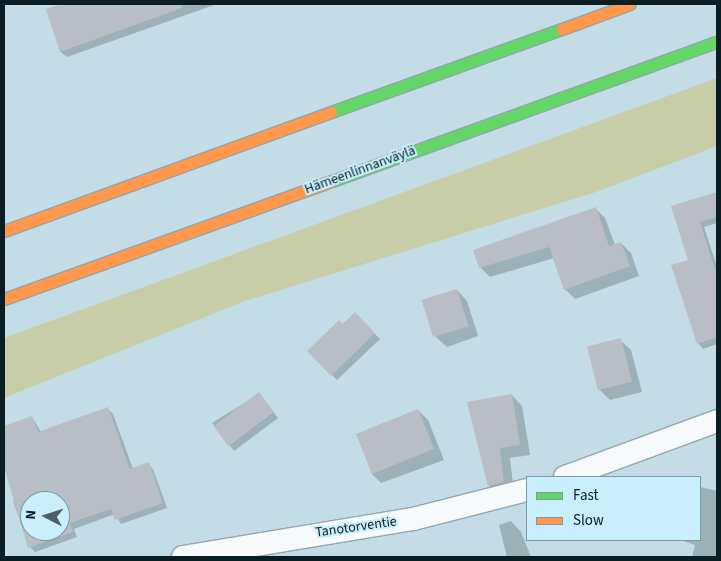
<!DOCTYPE html>
<meta charset="utf-8">
<style>
body{margin:0}
#map{position:relative;width:721px;height:561px;overflow:hidden;background:#c3dce5;font-family:"Source Sans 3",sans-serif}
div>[style]{position:absolute}
[style*='--x']{left:calc(var(--x)*1px);top:calc(var(--y)*1px);width:calc(var(--w)*1px);rotate:calc(var(--a)*1deg)}
.green>*{inset:0;background:#c7cda7}
.shadow>*{inset:0;background:#0003}
.building>*{inset:0;background:#b9bdc5;transform-origin:0 0}
.roads{filter:drop-shadow(1px 0 #92a6ac) drop-shadow(-1px 0 #92a6ac) drop-shadow(0 1px #92a6ac) drop-shadow(0 -1px #92a6ac)}
.street>*{height:22px;margin:-11px;padding:0 11px;transform-origin:11px;border-radius:11px;background:#f6fafb}
.fast>*{height:11px;margin:-5.5px;padding:0 5.5px;transform-origin:5.5px;border-radius:5.5px;background:#63d668}
.slow>*{height:11px;margin:-5.5px;padding:0 5.5px;transform-origin:5.5px;border-radius:5.5px;background:#ff974d}
span{translate:-50% -50%;white-space:nowrap;text-align:center;line-height:1.15;-webkit-text-stroke:4px #c9effc;paint-order:stroke}
.street-label{font-size:14px;color:#0a1d23}
.frame{position:absolute;inset:0;border:5px solid #0a1d23;pointer-events:none}
.legend{position:absolute;left:526px;top:476px;width:175px;height:65px;box-sizing:border-box;background:#c9effc;border:1px solid #7d9ba5;margin:0;padding:6px 9px;list-style:none;font-size:15px;color:#0a1d23}
.legend li{display:flex;align-items:center;gap:10px;height:25px}
.legend b{width:25px;border:1px solid #7d9ba5}
.north{position:absolute;left:20px;top:491px;width:50px;height:50px;box-sizing:border-box;background:#c9effc;border:1px solid #7d9ba5;border-radius:50%;rotate:275deg;font-size:14px;font-weight:700;line-height:20px;text-align:center;color:#0a1d23}
.north::after{content:'';display:block;margin:auto;width:18px;height:22px;background:#4b6067;clip-path:polygon(50% 0,100% 100%,50% 72%,0 100%)}
</style>
<div id="map">
<div class="green">
<i style="clip-path:polygon(717px 78px,717px 146px,596px 192px,245px 301px,4px 398px,4px 338px)"></i>
</div>
<div class="shadow">
<i style="clip-path:polygon(65px 4px,217px 4px,67px 57px,61px 52px,47px 10px)"></i>
<i style="clip-path:polygon(717px 193px,717px 223px,704px 227px,717px 267px,717px 344px,703px 349px,698px 343px,689px 260px,672px 207px)"></i>
<i style="clip-path:polygon(595px 208px,605px 218px,615px 245px,621px 243px,631px 253px,639px 276px,575px 299px,565px 289px,554px 258px,490px 277px,480px 267px)"></i>
<i style="clip-path:polygon(457px 290px,467px 301px,478px 336px,447px 347px,436px 337px,424px 302px)"></i>
<i style="clip-path:polygon(355px 314px,380px 339px,337px 380px,309px 351px)"></i>
<i style="clip-path:polygon(620px 340px,631px 350px,642px 392px,610px 400px,600px 390px,589px 348px)"></i>
<i style="clip-path:polygon(259px 394px,278px 418px,234px 451px,212px 423px)"></i>
<i style="clip-path:polygon(512px 395px,522px 406px,530px 455px,510px 458px,514px 493px,500px 496px,489px 486px,469px 402px)"></i>
<i style="clip-path:polygon(evenodd,107px 408px,113px 414px,133px 469px,148px 464px,153px 469px,167px 508px,121px 524px,115px 514px,74px 529px,77px 537px,35px 552px,30px 547px,13px 501px,17px 500px,4px 463px,4px 427px,32px 417px,41px 432px,107px 408px,30px 501px,60px 501px,60px 531px,30px 531px,30px 501px)"></i>
<i style="clip-path:polygon(418px 410px,428px 420px,444px 460px,381px 483px,371px 473px)"></i>
<i style="clip-path:polygon(700px 487px,717px 491px,717px 557px,692px 557px,695px 545px,680px 540px,700px 540px)"></i>
<i style="clip-path:polygon(511px 521px,521px 532px,531px 557px,507px 557px,499px 525px)"></i>
</div>
<div class="building">
<i style="clip-path:polygon(62px 4px,182px 4px,182px 8px,60px 52px,46px 9px)"></i>
<i style="clip-path:polygon(717px 192px,717px 217px,700px 222px,717px 275px,717px 337px,697px 344px,671px 265px,688px 260px,671px 206px)"></i>
<i style="clip-path:polygon(596px 207px,609px 246px,621px 242px,630px 266px,564px 290px,549px 247px,479px 268px,473px 250px)"></i>
<i style="left:457px;top:289px;width:39px;height:37px;rotate:73deg"></i>
<i style="clip-path:polygon(355px 312px,375px 333px,331px 376px,307px 351px,339px 320px,343px 324px)"></i>
<i style="left:621px;top:338px;width:45px;height:35px;rotate:76deg"></i>
<i style="left:259px;top:392px;width:25px;height:57px;rotate:53deg"></i>
<i style="clip-path:polygon(512px 394px,520px 445px,500px 448px,504px 482px,488px 486px,467px 402px)"></i>
<i style="clip-path:polygon(evenodd,108px 407px,130px 469px,149px 462px,163px 503px,115px 520px,111px 509px,70px 523px,73px 532px,28px 548px,4px 467px,4px 426px,32px 416px,38px 432px,108px 407px,30px 501px,60px 501px,60px 531px,30px 531px,30px 501px)"></i>
<i style="left:418px;top:409px;width:43px;height:67px;rotate:68deg"></i>
</div>
<div class="roads">
<div class="street">
<i style="--x:565;--y:477;--w:162;--a:-20.2"></i>
<i style="--x:183;--y:557;--w:233;--a:-9.4"></i>
<i style="--x:413;--y:519;--w:118;--a:-14.3"></i>
</div>
<div class="fast">
<i style="--x:331;--y:112;--w:245;--a:-19.8"></i>
<i style="--x:332;--y:181;--w:409;--a:-19.9"></i>
</div>
<div class="slow">
<i style="--x:562;--y:29;--w:72;--a:-20.2"></i>
<i style="--x:4;--y:231;--w:348;--a:-20"></i>
<i style="--x:4;--y:299;--w:349;--a:-19.8"></i>
</div>
</div>
<div class="street-label">
<span style="left:360px;top:170px;rotate:-20deg">Hämeenlinnanväylä</span>
<span style="left:356px;top:527px;rotate:-8deg">Tanotorventie</span>
</div>
<div class="frame"></div>
<ul class="legend">
<li><b style="height:6px;background:#63d668"></b>Fast</li>
<li><b style="height:6px;background:#ff974d"></b>Slow</li>
</ul>
<div class="north">N</div>
</div>
